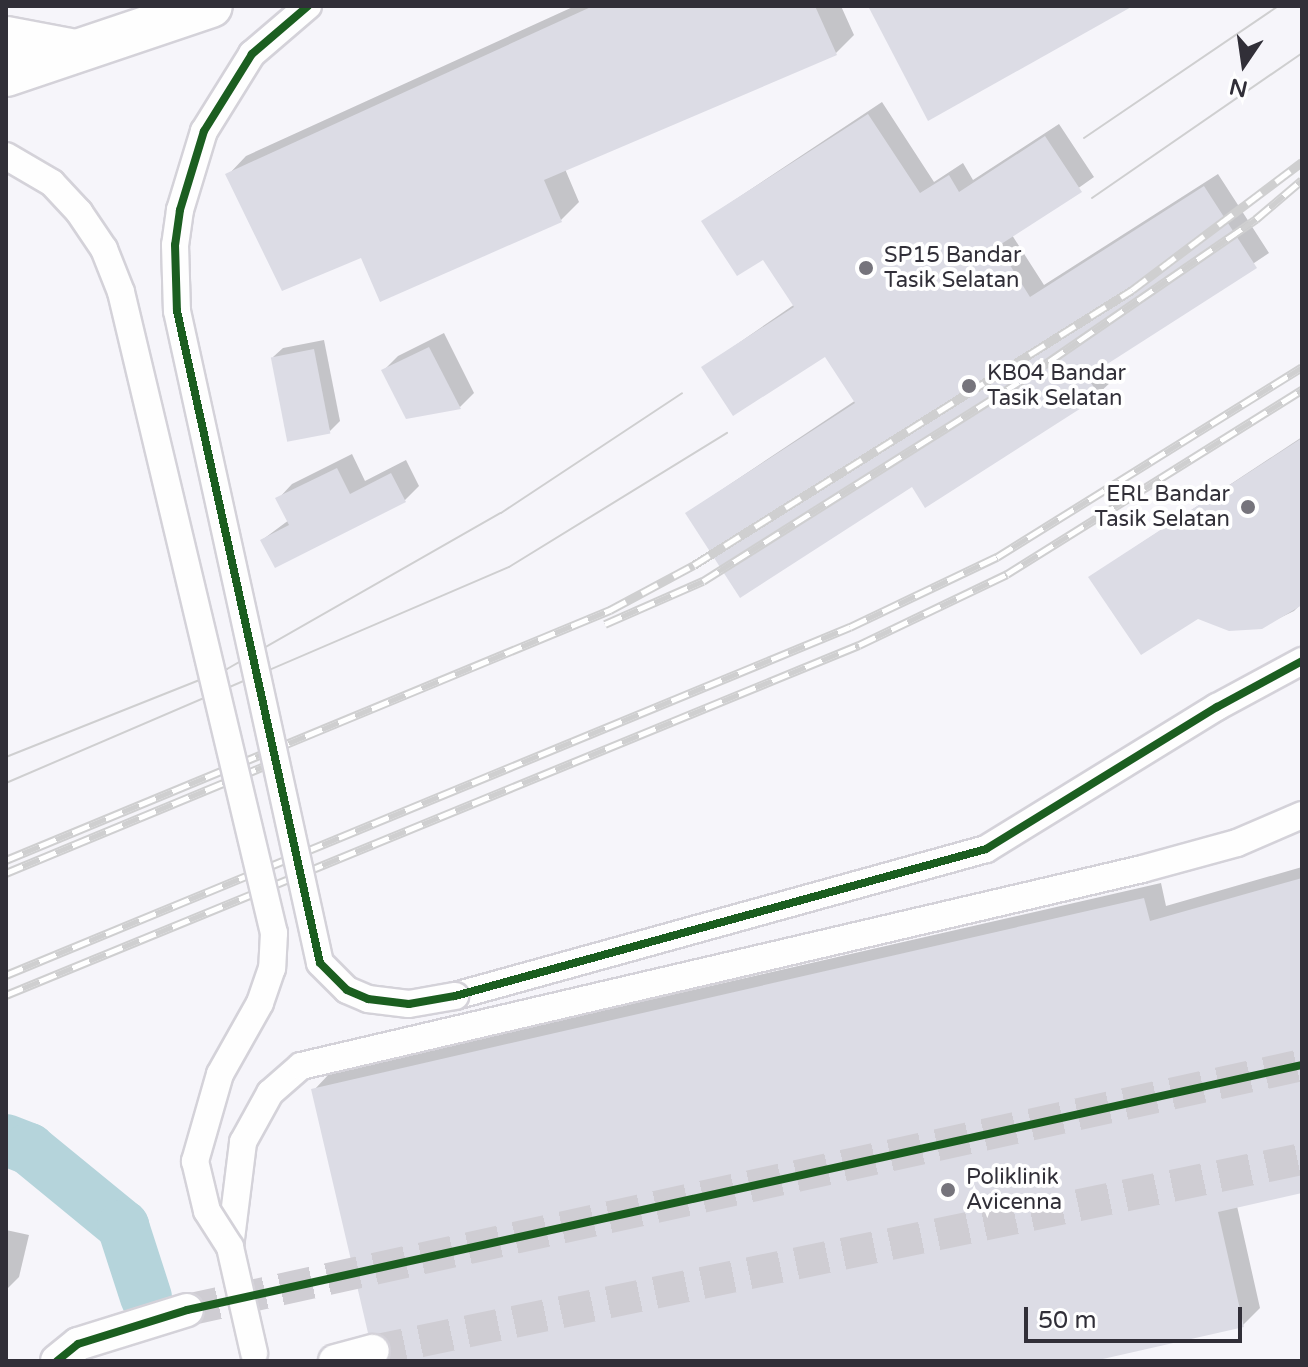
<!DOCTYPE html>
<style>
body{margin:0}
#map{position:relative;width:1308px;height:1367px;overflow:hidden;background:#f6f5fa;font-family:"Varela Round",sans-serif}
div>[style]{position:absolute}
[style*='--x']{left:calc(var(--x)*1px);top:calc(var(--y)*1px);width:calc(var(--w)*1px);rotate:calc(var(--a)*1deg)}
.shadow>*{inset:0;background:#0003}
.river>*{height:52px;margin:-26px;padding:0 26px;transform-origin:26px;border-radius:26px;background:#b5d4db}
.building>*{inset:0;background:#dcdce5;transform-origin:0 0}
.tertiary-tunnel>*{height:32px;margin-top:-16px;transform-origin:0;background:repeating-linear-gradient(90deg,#cfcdd3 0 32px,transparent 0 48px)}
.roads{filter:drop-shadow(2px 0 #d4d2d9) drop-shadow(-2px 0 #d4d2d9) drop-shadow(0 2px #d4d2d9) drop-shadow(0 -2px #d4d2d9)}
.minor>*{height:26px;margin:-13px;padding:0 13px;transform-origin:13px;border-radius:13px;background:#fefefe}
.tertiary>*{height:32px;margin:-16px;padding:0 16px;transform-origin:16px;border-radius:16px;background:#fefefe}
.trunk>*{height:42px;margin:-21px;padding:0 21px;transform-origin:21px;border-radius:21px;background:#fefefe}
.tram>*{height:2px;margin:-1px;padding:0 1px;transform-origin:1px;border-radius:1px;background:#cfcfd0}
.rail>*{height:9px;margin-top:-4.5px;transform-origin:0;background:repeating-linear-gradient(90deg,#fff 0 18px,#cfcfd0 0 36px);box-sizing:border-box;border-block:2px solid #cfcfd0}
.bridges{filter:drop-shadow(2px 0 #d4d2d9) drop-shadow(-2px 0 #d4d2d9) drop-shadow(0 2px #d4d2d9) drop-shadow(0 -2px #d4d2d9)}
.minor-bridge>*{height:26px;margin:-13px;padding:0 13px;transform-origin:13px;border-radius:13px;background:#fefefe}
.cycleway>*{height:8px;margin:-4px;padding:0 4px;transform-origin:4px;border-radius:4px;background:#1b5e20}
.dots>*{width:22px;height:22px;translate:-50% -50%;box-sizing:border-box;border:4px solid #fff;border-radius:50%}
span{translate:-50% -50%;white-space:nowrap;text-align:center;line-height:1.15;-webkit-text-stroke:8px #fff;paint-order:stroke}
.poi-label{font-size:22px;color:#312f38}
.left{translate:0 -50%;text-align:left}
.right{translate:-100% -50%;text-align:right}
.frame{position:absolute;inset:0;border:8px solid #312f38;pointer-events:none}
.north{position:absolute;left:1204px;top:24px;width:80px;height:80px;-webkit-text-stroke:6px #fff;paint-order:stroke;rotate:193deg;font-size:22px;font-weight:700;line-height:32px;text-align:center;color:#312f38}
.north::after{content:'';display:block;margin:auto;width:28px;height:36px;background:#312f38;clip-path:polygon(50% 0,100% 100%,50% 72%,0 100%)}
.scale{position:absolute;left:1024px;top:1307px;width:218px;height:36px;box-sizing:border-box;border:4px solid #312f38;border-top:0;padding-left:10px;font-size:24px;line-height:28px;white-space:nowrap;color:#312f38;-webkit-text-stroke:6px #fff;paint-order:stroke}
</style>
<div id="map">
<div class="shadow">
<i style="clip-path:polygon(575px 6px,841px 6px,854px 35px,836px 53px,565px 169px,579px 202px,560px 221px,362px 255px,228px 175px,246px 156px)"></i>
<i style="clip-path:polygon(882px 102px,934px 182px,963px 163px,973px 180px,1059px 124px,1094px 177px,1012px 235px,1044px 285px,1218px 174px,1269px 253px,1102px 365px,1112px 381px,1098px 394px,912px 484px,687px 513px,856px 400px,826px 355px,704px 367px,795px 304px,764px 257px,703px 221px)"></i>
<i style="clip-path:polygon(444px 333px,474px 393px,460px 407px,383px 371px,398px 356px)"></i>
<i style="clip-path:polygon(324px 340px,340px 421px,330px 431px,273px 357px,283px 348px)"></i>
<i style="clip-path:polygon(1302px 437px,1302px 603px,1294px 611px,1261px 627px,1090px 577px)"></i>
<i style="clip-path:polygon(352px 454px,365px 481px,406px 460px,419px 486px,405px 500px,262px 540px,289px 520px,278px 499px,292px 484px)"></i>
<i style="clip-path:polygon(1302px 867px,1302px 1191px,1237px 1206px,1260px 1308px,1243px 1325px,1086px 1361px,388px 1361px,394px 1347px,314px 1090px,330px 1073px,1161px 883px,1166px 906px)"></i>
<i style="clip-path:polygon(6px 1230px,29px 1235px,19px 1277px,6px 1290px)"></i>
</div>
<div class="river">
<i style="--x:6;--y:1140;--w:25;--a:21"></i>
<i style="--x:29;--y:1149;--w:122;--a:39.3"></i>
<i style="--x:123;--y:1226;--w:75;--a:72.1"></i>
</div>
<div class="building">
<i style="clip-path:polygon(593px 6px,815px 6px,837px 55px,544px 180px,562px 222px,380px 302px,361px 258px,282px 291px,225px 174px)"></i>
<i style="clip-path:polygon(868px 6px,1133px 6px,928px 121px)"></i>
<i style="clip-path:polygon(868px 114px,920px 193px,949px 175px,959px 192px,1045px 136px,1082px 192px,998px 246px,1030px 297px,1204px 186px,1257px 268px,1087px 377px,1100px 396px,925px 508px,912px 487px,740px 598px,685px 513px,855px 403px,825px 357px,733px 416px,701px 367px,794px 307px,763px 260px,737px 276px,701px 221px)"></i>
<i style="clip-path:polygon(429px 347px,461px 409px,406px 419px,381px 370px)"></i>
<i style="left:314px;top:349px;width:86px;height:44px;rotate:79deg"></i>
<i style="clip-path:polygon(1302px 438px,1302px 605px,1262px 629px,1229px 631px,1198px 619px,1141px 655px,1088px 577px)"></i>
<i style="clip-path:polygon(337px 468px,350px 494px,391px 473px,406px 502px,275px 568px,260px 540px,289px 525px,275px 498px)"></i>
<i style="clip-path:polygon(1302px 878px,1302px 1193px,1218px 1212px,1244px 1327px,1094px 1361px,389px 1361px,387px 1338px,368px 1333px,311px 1089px,1144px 898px,1150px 921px)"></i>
</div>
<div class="tertiary-tunnel">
<i style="--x:187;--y:1310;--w:1142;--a:-12.39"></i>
<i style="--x:373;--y:1351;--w:949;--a:-11.68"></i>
</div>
<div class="roads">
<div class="minor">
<i style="--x:455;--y:996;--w:551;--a:-15.47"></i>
<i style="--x:986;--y:849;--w:271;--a:-31.6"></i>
<i style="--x:1217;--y:707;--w:97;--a:-28.4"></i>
<i style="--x:230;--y:1247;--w:106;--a:-82.9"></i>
<i style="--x:243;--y:1142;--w:56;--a:-61.1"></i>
<i style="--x:270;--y:1093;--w:41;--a:-41.1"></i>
<i style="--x:301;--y:1066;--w:864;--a:-13.18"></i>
<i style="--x:1142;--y:869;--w:98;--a:-15.3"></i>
<i style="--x:1237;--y:843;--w:71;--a:-23.3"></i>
</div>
<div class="tertiary">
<i style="--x:57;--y:1361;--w:27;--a:-39"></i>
<i style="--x:78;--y:1344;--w:114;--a:-17.3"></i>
<i style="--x:335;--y:1361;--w:39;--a:-15"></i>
</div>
<div class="trunk">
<i style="--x:6;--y:38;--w:70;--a:10.7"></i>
<i style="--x:6;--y:75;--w:216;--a:-18.6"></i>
</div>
</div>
<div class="tram">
<i style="--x:1084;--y:138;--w:235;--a:-34.2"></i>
<i style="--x:1092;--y:198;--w:255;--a:-34.6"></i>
<i style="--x:6;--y:757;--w:238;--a:-21.7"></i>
<i style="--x:227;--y:669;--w:315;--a:-29.7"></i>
<i style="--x:501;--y:513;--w:217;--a:-33.5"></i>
<i style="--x:6;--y:783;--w:547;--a:-23.24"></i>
<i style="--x:509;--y:567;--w:256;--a:-31.6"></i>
</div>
<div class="rail">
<i style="--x:605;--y:624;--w:107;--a:-23.7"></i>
<i style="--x:703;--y:581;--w:373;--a:-32.2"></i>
<i style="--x:1019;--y:382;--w:288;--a:-34.5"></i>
<i style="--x:1256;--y:219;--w:60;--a:-40.3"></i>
<i style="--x:6;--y:860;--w:654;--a:-22.49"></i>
<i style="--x:610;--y:610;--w:95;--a:-28.2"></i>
<i style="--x:694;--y:565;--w:517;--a:-32.12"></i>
<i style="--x:1132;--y:290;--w:213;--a:-37"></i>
<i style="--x:6;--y:873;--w:301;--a:-22.5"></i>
<i style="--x:6;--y:975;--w:913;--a:-22.41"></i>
<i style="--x:850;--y:627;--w:163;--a:-25.5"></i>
<i style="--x:997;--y:557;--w:359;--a:-31.9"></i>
<i style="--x:6;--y:995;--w:922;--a:-22.31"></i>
<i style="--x:859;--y:645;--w:164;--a:-25.6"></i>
<i style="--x:1007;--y:574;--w:348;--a:-32"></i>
</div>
<div class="bridges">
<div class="minor-bridge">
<i style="--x:308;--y:6;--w:74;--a:139.4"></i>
<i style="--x:252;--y:54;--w:91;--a:121.9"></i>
<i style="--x:204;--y:131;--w:83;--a:106.9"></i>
<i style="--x:180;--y:210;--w:35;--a:98"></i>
<i style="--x:175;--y:245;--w:66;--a:88.3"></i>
<i style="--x:177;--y:311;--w:667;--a:77.63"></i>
<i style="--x:320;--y:963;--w:38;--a:45"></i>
<i style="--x:347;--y:990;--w:23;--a:23"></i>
<i style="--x:368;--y:999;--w:41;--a:7"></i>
<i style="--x:409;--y:1004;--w:47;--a:-9.9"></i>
<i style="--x:6;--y:156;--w:53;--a:30.4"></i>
<i style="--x:52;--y:183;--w:40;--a:47"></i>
<i style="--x:79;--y:212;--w:45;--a:56"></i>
<i style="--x:104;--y:249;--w:46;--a:68.4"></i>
<i style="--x:121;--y:292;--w:659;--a:76.58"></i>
<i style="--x:274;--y:933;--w:35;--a:93"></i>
<i style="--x:272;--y:968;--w:37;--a:109"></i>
<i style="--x:260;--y:1003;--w:81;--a:119.4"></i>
<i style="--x:220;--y:1074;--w:91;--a:106"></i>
<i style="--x:195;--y:1161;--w:51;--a:76.5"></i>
<i style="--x:207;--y:1211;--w:43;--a:57.4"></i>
<i style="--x:230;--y:1247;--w:109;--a:77.2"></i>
</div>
</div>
<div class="cycleway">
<i style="--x:308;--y:6;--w:74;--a:139.4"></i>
<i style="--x:252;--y:54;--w:91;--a:121.9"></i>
<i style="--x:204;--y:131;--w:83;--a:106.9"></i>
<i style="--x:180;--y:210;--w:35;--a:98"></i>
<i style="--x:175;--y:245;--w:66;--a:88.3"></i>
<i style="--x:177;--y:311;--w:667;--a:77.63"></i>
<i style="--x:320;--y:963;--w:38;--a:45"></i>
<i style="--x:347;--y:990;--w:23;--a:23"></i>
<i style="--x:368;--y:999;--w:41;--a:7"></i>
<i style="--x:409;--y:1004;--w:47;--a:-9.9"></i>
<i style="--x:455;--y:996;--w:551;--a:-15.47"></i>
<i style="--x:986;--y:849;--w:271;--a:-31.6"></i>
<i style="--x:1217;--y:707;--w:97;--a:-28.4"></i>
<i style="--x:57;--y:1361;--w:27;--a:-39"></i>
<i style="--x:78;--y:1344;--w:114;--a:-17.3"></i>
<i style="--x:187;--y:1310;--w:1142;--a:-12.39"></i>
</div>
<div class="dots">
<i style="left:866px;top:268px;background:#76747c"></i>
<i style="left:969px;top:386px;background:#76747c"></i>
<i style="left:1248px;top:507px;background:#76747c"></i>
<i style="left:948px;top:1190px;background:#76747c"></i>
</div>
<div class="poi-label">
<span class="left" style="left:884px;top:268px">SP15 Bandar<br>Tasik Selatan</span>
<span class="left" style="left:987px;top:386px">KB04 Bandar<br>Tasik Selatan</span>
<span class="right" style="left:1230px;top:507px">ERL Bandar<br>Tasik Selatan</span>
<span class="left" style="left:966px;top:1190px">Poliklinik<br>Avicenna</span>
</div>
<div class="frame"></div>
<div class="north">N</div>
<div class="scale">50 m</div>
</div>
